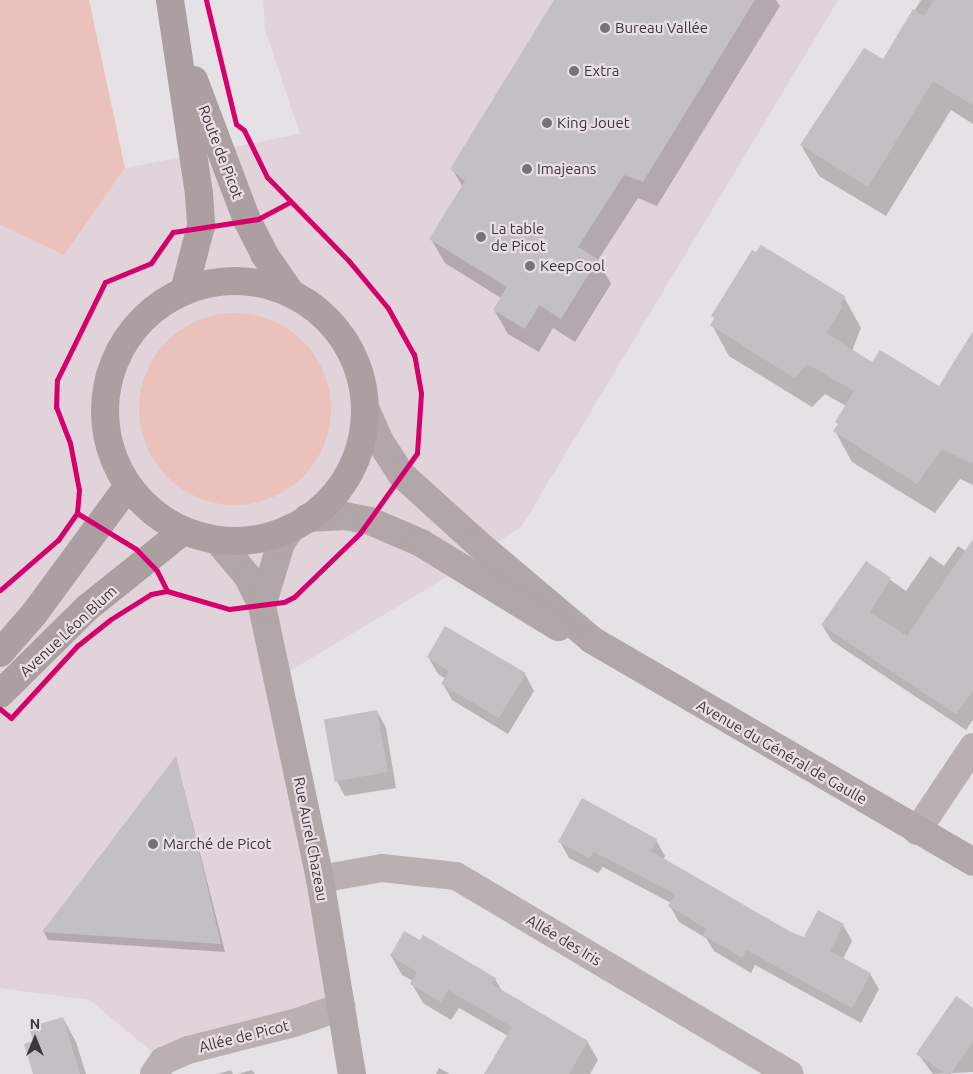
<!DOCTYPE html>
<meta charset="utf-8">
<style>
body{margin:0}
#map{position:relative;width:973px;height:1074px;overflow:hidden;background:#e6e1e4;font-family:Ubuntu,sans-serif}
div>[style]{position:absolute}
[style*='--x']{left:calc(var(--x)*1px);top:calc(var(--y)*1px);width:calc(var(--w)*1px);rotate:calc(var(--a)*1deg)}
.built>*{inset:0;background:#e0d3da}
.green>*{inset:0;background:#ebc2bb}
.round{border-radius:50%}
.shadow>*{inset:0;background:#0003}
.building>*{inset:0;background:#c3bfc2;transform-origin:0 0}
.street>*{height:28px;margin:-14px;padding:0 14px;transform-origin:14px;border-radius:14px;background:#bab0b2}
.secondary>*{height:28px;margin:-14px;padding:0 14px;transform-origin:14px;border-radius:14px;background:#b1a6a8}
.primary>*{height:28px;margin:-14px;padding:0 14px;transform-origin:14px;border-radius:14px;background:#ab9fa1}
.primary>.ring{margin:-14px;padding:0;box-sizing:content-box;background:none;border:28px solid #ab9fa1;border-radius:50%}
.cycleway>*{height:5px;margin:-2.5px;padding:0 2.5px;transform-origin:2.5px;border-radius:2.5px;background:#d6006c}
.dots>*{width:14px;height:14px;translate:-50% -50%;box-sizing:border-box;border:2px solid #e9dee4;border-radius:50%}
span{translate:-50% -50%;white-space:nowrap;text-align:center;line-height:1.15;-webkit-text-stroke:4.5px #e9dee4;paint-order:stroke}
.poi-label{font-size:15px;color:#3c373a}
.left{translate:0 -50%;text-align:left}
.street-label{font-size:15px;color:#3c373a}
.north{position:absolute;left:10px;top:1014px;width:50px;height:50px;-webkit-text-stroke:4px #e9dee4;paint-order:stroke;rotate:0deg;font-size:14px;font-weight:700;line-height:20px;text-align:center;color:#3c373a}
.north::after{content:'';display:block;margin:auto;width:18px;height:22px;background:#3c373a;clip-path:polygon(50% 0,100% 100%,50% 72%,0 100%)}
</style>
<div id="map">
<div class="built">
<i style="clip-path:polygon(263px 0,838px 0,522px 526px,432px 586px,283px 675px,341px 1007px,163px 1061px,90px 1000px,0 988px,0 225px,64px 255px,125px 168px,300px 134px,265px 29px)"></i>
</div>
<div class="green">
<i style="clip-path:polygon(0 0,89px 0,125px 168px,64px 255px,0 225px)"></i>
<i class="round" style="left:139px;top:313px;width:192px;height:192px"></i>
</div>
<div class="shadow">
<i style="clip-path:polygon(556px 0,776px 0,780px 6px,657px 206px,638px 198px,598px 260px,611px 284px,575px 342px,553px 328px,539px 352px,508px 334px,494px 310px,501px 298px,445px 263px,431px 239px,463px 187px,452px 169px)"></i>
<i style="clip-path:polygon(921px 0,973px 0,973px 124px,951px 110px,886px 216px,819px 176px,801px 145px,883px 61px)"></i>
<i style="clip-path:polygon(844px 297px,861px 328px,852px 351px,872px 363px,939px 388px,973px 334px,973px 485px,960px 479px,935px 513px,852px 462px,835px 431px,846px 406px,825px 394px,812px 407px,729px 356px,712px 325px,715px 320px,713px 316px)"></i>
<i style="clip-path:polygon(973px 541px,973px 720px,966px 730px,832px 641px,822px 625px,867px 563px,906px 591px,930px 556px,944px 566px,958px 546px,966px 551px)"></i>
<i style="clip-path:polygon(428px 657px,525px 674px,534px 691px,508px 734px,452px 700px,443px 684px,446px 679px,438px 674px)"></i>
<i style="clip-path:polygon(377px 711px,386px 728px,396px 788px,345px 796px,336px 780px)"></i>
<i style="clip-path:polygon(176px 758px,225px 952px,48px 940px,44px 932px)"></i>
<i style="clip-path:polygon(656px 840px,665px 856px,663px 860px,790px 933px,804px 938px,843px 925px,852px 941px,843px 959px,870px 974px,879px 989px,861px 1023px,755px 965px,751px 973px,714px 951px,706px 938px,679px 922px,670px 906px,671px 903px,603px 867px,598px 873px,569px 858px,560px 842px)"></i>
<i style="clip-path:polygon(391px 956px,495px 979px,502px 991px,587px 1041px,598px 1060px,590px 1074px,485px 1074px,508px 1036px,459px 1008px,451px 1020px,423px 1003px,412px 984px,413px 981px,402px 975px)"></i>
<i style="clip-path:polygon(973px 1009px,973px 1072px,933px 1074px,918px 1054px)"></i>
<i style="clip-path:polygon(63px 1018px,76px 1042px,86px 1074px,34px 1074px,35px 1042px)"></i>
<i style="clip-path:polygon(439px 1068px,450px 1074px,436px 1074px)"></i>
<i style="clip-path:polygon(231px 1070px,233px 1074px,218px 1074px)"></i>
<i style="clip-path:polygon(252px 1070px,255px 1074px,238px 1074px)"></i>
</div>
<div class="building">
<i style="clip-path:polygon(554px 0,755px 0,643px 182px,624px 175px,578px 247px,598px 259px,561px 319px,539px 305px,525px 329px,493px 310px,507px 287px,429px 239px,465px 181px,450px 169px)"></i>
<i style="clip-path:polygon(934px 0,973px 0,973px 105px,933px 81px,868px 187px,800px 145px,864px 48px,883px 59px,913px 9px,924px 16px)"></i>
<i style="clip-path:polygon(761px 245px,845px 296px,840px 304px,843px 306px,826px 333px,872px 362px,880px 350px,939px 386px,973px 331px,973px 464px,942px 449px,917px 484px,833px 431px,838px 424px,835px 422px,854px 391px,807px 364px,794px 378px,710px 325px,715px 318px,711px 316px,752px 250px,756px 252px)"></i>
<i style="clip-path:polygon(973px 539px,973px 691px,956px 714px,821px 625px,866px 561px,891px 578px,870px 612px,907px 636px)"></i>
<i style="clip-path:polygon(445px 626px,526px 673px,499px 718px,441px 684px,449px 671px,427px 657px)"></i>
<i style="left:377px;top:710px;width:63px;height:54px;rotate:80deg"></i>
<i style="clip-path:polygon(176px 756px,221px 944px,42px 932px)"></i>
<i style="clip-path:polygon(582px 798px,657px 839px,651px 851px,791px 932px,804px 937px,818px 910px,844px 924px,830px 951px,871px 973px,852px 1008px,746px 950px,742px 958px,703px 935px,707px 929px,668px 906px,675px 894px,594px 852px,589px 858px,558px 842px)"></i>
<i style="clip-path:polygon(404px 931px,420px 940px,423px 935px,496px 978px,492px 984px,588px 1041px,569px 1074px,484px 1074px,512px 1027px,448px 990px,441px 1002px,410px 984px,417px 972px,390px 956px)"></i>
<i style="clip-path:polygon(956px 996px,973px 1008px,973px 1042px,951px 1074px,946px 1074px,916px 1054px)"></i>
<i style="clip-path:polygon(63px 1017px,80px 1074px,33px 1074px,24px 1044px,33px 1041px,29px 1027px)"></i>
</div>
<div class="street">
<i style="--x:917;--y:831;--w:101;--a:-56.3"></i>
<i style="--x:320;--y:879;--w:63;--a:-10.1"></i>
<i style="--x:382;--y:868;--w:74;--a:6.2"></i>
<i style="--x:456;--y:876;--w:388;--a:30.7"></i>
<i style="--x:154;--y:1074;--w:16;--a:-55"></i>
<i style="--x:163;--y:1061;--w:27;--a:-24"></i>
<i style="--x:188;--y:1050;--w:109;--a:-14.3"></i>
<i style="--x:294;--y:1023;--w:50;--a:-18.8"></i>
</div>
<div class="secondary">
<i style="--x:366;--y:410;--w:36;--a:66"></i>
<i style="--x:381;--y:443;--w:37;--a:57"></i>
<i style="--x:401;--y:474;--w:103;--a:42.2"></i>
<i style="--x:477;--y:543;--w:150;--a:40.1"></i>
<i style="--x:592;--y:640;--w:441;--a:30.2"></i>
<i style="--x:307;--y:518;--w:38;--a:-3"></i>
<i style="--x:345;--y:516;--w:25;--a:11"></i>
<i style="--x:370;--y:521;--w:56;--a:23.3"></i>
<i style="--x:421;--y:543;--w:161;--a:31.5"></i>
<i style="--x:217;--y:540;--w:48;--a:50"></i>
<i style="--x:248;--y:577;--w:32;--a:64"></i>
<i style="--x:262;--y:606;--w:279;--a:78"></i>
<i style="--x:320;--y:879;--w:198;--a:80.7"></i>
<i style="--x:262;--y:606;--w:66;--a:-73.2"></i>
<i style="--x:281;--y:543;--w:18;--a:-56"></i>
</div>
<div class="primary">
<i style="--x:170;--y:0;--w:196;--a:81.5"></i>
<i style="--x:199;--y:194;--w:32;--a:86"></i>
<i style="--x:201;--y:226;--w:67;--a:104.7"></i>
<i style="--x:194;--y:80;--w:150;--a:69.3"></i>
<i style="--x:247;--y:220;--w:38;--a:63"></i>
<i style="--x:264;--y:254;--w:47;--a:55.3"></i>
<i class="ring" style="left:105px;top:281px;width:232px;height:232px"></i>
<i style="--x:0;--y:653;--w:52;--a:-48.9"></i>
<i style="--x:34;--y:614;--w:159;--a:-53.7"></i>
<i style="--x:0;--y:694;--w:122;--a:-44.7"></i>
<i style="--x:87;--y:608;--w:123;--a:-38.7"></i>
</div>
<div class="cycleway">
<i style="--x:77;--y:513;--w:69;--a:31.4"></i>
<i style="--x:136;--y:549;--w:30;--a:46"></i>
<i style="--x:157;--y:571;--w:22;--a:63"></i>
<i style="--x:0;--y:590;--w:77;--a:-40.8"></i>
<i style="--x:58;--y:540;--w:33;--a:-55"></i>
<i style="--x:77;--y:513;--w:23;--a:-85"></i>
<i style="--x:79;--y:490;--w:48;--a:-100.8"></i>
<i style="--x:70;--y:443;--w:39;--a:-111"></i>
<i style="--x:56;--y:407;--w:27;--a:-88"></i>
<i style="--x:57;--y:380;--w:109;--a:-63.9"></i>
<i style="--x:105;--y:282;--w:50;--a:-22.4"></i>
<i style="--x:151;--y:263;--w:38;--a:-55"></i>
<i style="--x:173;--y:232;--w:86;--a:-8.7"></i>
<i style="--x:258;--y:219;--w:36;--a:-28"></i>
<i style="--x:0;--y:709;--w:14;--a:39"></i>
<i style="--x:11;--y:718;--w:98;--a:-47.5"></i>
<i style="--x:77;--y:646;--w:43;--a:-38.5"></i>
<i style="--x:111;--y:619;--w:47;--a:-32"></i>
<i style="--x:151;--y:594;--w:16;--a:-11"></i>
<i style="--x:167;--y:591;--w:65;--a:16.2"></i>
<i style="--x:229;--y:609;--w:55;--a:-7.3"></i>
<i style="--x:284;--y:602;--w:11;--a:-27"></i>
<i style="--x:294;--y:597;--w:92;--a:-44.1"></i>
<i style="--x:360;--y:533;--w:98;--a:-54.5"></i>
<i style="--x:417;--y:453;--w:60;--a:-86.2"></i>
<i style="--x:421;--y:393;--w:39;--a:-100"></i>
<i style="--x:414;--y:355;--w:54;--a:-119"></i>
<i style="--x:388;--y:308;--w:61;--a:-129.7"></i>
<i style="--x:349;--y:261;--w:117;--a:-134.3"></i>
<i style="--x:267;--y:177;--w:52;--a:-116.1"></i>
<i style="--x:244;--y:130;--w:10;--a:-143"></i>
<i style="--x:236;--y:124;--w:128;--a:-103.6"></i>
</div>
<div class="dots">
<i style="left:605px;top:28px;background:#787276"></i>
<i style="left:574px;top:71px;background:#787276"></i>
<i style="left:547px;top:123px;background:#787276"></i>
<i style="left:527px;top:169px;background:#787276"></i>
<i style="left:481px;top:237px;background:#787276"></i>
<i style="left:530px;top:266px;background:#787276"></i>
<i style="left:153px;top:844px;background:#787276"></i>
</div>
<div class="poi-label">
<span class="left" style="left:615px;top:28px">Bureau Vallée</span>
<span class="left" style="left:584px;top:71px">Extra</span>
<span class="left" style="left:557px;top:123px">King Jouet</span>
<span class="left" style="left:537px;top:169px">Imajeans</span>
<span class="left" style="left:491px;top:237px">La table<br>de Picot</span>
<span class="left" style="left:540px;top:266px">KeepCool</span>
<span class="left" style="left:163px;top:844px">Marché de Picot</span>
</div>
<div class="street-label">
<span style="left:221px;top:152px;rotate:69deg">Route de Picot</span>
<span style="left:68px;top:631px;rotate:-43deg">Avenue Léon Blum</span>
<span style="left:782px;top:752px;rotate:30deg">Avenue du Général de Gaulle</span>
<span style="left:311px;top:839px;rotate:79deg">Rue Aurel Chazeau</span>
<span style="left:564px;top:940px;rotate:31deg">Allée des Iris</span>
<span style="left:244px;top:1036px;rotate:-14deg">Allée de Picot</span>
</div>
<div class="north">N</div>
</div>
